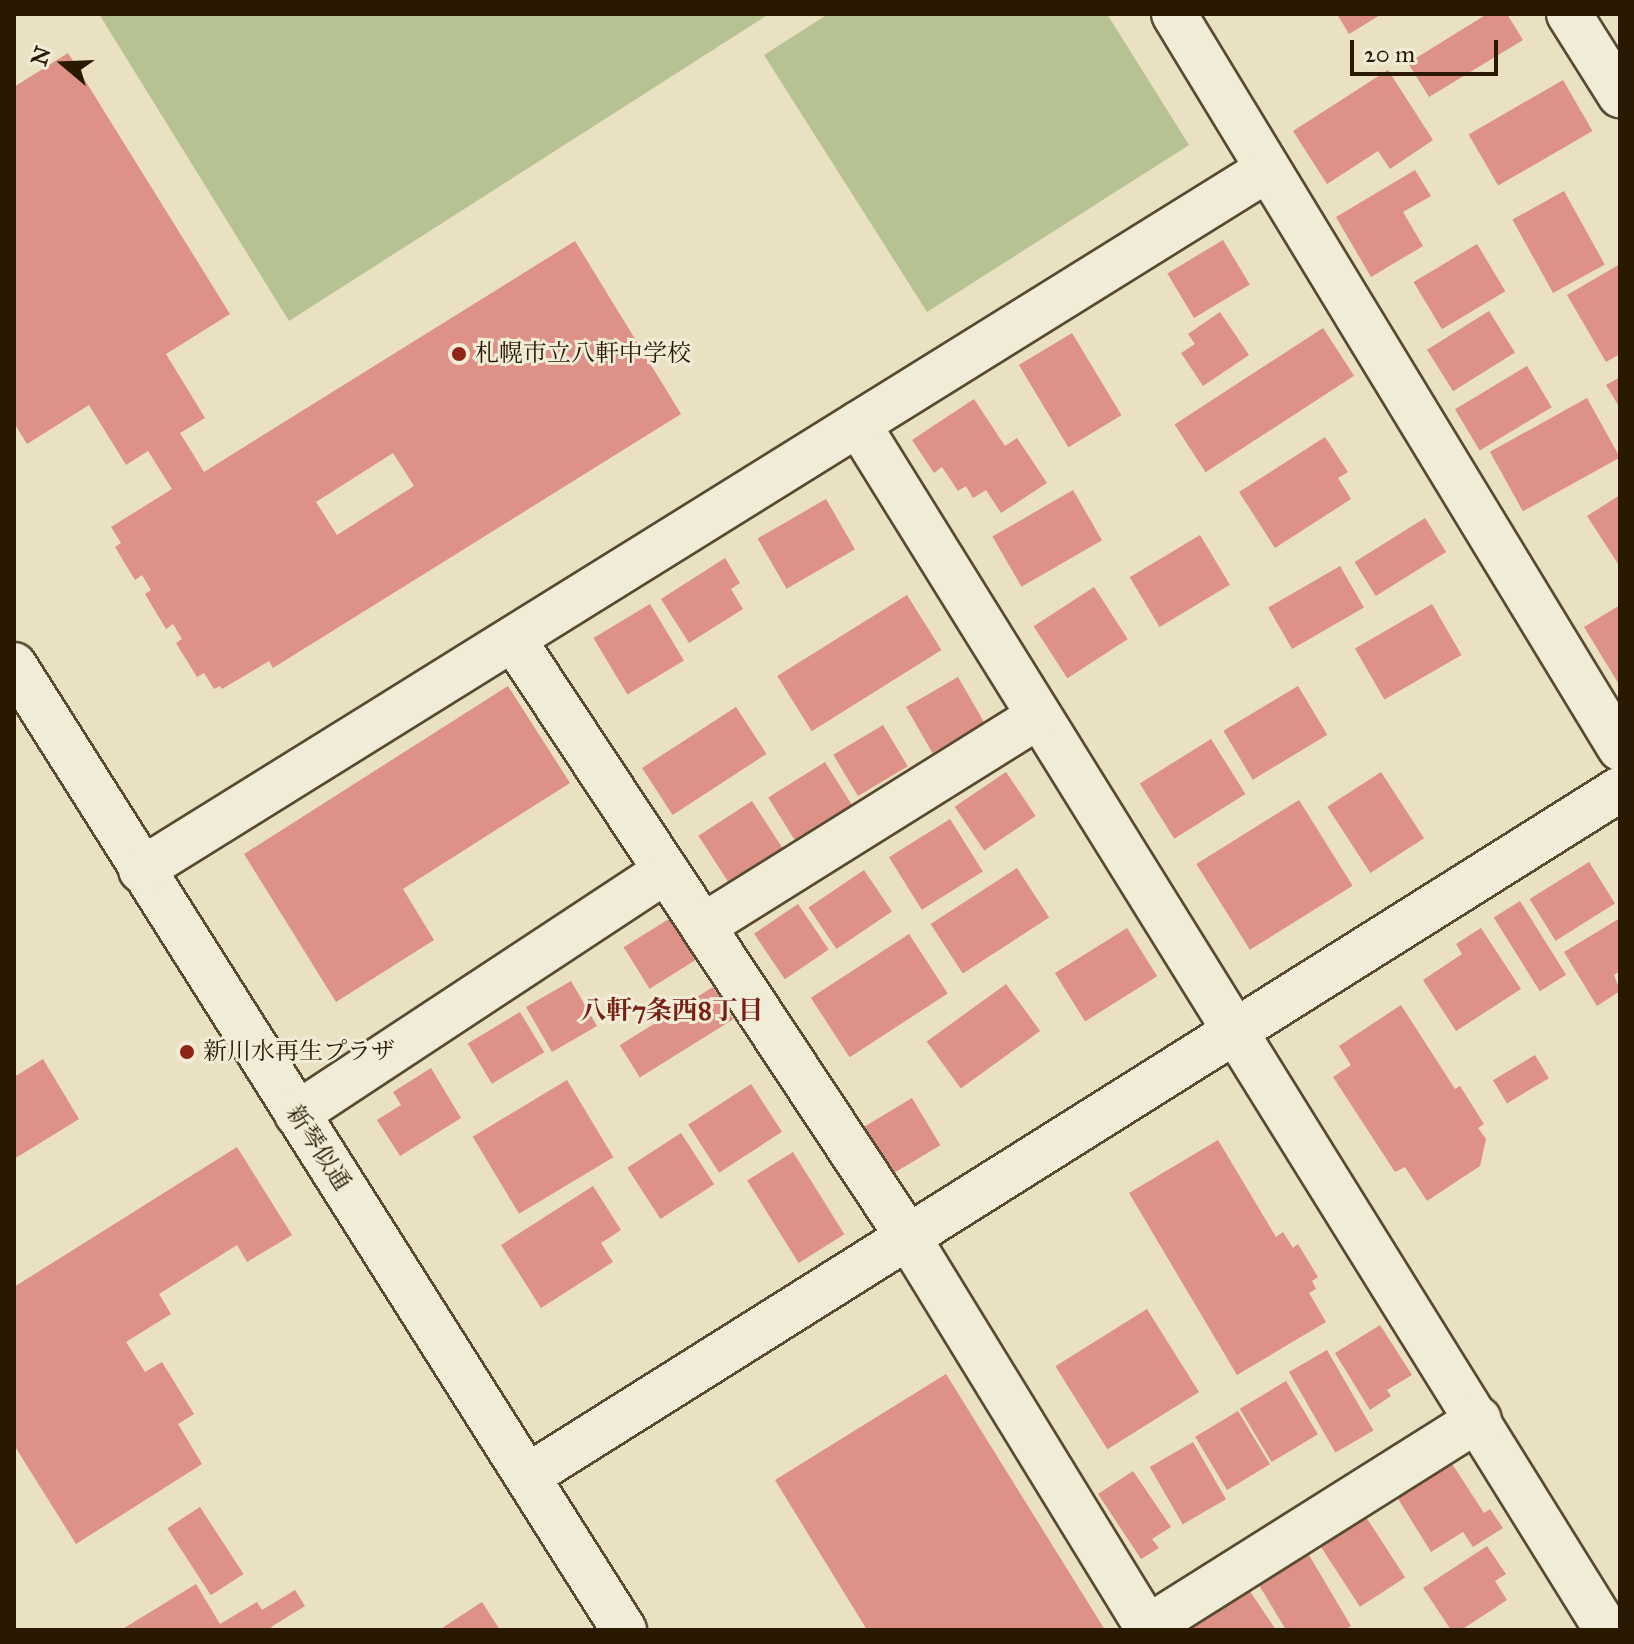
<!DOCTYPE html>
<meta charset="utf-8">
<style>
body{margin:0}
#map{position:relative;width:1634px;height:1644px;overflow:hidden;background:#eae1c2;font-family:"IM FELL Great Primer","Noto Serif JP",serif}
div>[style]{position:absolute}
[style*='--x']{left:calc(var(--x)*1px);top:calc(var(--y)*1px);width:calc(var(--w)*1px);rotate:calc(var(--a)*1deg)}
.green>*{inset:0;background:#b7c293}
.building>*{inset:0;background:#dd9187;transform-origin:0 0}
.roads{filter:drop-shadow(2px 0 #594a32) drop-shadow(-2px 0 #594a32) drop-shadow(0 2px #594a32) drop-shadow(0 -2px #594a32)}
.minor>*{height:44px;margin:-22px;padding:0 22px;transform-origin:22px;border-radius:22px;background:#f1ecd7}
.dots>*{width:22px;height:22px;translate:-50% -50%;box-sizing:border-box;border:4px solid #f1ecd7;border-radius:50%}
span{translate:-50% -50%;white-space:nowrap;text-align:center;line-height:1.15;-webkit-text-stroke:6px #f1ecd7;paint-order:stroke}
.poi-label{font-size:24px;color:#291802}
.left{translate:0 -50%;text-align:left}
.street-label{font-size:24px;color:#291802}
.neighbourhood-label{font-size:26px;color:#7a1f14;font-weight:700}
.frame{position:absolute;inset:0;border:16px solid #291802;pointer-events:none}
.north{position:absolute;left:24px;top:24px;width:80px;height:80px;-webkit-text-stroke:6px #f1ecd7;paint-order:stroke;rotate:289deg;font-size:22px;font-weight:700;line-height:32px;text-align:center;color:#291802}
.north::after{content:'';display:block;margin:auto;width:28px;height:36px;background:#291802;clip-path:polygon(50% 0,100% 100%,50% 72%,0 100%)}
.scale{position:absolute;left:1350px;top:40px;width:148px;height:36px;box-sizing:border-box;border:4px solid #291802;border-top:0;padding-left:10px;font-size:24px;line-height:28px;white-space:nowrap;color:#291802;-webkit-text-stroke:6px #f1ecd7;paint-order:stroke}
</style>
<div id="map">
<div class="green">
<i style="clip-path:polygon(99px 14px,769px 14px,289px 321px)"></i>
<i style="clip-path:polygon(828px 14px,1107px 14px,1189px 145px,927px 312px,764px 55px)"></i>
</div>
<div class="building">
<i style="clip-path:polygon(1337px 14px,1382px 14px,1349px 34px)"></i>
<i style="clip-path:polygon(1487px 14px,1507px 14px,1523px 40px,1429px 97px,1408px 63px)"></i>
<i style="clip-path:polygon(evenodd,68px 53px,230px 314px,166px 354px,205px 418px,180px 433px,204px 472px,575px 241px,681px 414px,273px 668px,269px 661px,222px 689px,220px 686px,214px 689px,204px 673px,197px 677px,176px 643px,182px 639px,173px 624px,166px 629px,145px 594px,151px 590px,142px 575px,135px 580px,115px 547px,121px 543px,111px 527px,172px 489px,148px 451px,126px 465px,89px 405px,27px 444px,14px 423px,14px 87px,68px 53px,393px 453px,414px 486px,337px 535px,316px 502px,393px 453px)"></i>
<i style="clip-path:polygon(1388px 70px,1433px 140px,1390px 169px,1378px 151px,1327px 184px,1293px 131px)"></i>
<i style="left:1563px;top:80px;width:59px;height:109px;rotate:60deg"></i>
<i style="clip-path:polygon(1415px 170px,1431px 196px,1403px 212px,1423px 246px,1371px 277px,1336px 217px)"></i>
<i style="left:1564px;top:191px;width:84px;height:59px;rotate:61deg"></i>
<i style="left:1223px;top:240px;width:52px;height:65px;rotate:59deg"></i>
<i style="left:1477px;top:244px;width:55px;height:74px;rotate:59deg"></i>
<i style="clip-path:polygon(1620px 264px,1620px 354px,1606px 362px,1567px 295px)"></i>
<i style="left:1489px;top:311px;width:49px;height:73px;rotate:58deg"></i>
<i style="clip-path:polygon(1220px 312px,1249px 355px,1203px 386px,1181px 353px,1195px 344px,1188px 334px)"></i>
<i style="left:1323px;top:328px;width:57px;height:177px;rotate:57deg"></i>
<i style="left:1072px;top:333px;width:96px;height:62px;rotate:59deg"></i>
<i style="left:1527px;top:366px;width:48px;height:84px;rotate:59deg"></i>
<i style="clip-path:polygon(1620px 377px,1620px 408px,1606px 385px)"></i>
<i style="left:1587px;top:398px;width:68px;height:111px;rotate:61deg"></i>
<i style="clip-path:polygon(974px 399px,1005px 446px,1017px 438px,1047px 483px,1001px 513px,986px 490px,973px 498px,966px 486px,958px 491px,942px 467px,934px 473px,912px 440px)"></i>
<i style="clip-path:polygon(1325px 437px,1348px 472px,1338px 478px,1351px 499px,1275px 548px,1239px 492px)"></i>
<i style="left:1073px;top:490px;width:58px;height:93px;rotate:60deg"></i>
<i style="clip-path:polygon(1620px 495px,1620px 567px,1587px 516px)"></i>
<i style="left:826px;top:499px;width:58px;height:79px;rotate:60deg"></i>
<i style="left:1425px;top:518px;width:40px;height:83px;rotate:58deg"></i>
<i style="left:1200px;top:535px;width:58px;height:82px;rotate:59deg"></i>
<i style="clip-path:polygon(725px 558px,740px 583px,731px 589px,743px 609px,689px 643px,661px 599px)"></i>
<i style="left:1340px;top:566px;width:48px;height:83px;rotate:60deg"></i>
<i style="left:1094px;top:587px;width:62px;height:72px;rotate:57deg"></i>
<i style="left:907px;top:595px;width:65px;height:153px;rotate:58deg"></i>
<i style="left:650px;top:604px;width:66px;height:66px;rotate:59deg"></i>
<i style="left:1432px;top:604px;width:59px;height:89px;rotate:60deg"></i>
<i style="clip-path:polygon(1620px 605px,1620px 686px,1584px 627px)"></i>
<i style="left:958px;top:677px;width:53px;height:60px;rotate:60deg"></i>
<i style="clip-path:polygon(508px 686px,570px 783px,403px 889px,434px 940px,336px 1002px,244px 854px)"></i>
<i style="left:1298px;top:686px;width:57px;height:87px;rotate:59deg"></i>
<i style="left:736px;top:707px;width:56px;height:112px;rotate:57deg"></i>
<i style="left:883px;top:725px;width:48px;height:58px;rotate:59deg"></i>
<i style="left:1211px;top:739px;width:65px;height:84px;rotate:58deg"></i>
<i style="left:825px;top:762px;width:52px;height:67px;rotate:58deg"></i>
<i style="left:1006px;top:772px;width:53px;height:62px;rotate:56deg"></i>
<i style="left:1381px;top:772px;width:79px;height:64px;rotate:57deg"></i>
<i style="left:1299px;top:800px;width:101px;height:121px;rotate:58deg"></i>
<i style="left:752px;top:801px;width:56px;height:64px;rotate:57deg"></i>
<i style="left:950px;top:819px;width:62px;height:72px;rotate:58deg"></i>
<i style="left:1589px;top:862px;width:49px;height:70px;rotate:58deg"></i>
<i style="left:1017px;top:868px;width:59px;height:103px;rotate:57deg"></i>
<i style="left:864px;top:870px;width:50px;height:67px;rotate:56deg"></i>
<i style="left:1520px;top:901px;width:87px;height:31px;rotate:58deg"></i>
<i style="left:798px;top:904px;width:55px;height:53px;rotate:56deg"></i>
<i style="left:672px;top:917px;width:49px;height:57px;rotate:58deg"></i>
<i style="clip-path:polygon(1620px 918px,1620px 971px,1614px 975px,1620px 991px,1597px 1006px,1564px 952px)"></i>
<i style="left:1127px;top:928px;width:57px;height:85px;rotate:58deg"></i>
<i style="clip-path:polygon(1481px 928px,1521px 989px,1456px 1031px,1423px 980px,1462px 954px,1456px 944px)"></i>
<i style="left:909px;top:934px;width:71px;height:117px;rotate:57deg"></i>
<i style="left:571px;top:981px;width:52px;height:52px;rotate:60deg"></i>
<i style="left:1006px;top:984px;width:58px;height:98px;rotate:54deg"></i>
<i style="left:713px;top:987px;width:38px;height:110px;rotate:58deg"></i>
<i style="clip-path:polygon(1401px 1005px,1455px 1089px,1460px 1086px,1484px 1124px,1478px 1128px,1486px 1139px,1480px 1166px,1427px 1201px,1405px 1167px,1395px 1172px,1333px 1077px,1351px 1065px,1339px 1046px)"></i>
<i style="left:520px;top:1012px;width:47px;height:61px;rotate:59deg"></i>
<i style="left:1535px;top:1055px;width:27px;height:49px;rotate:59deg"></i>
<i style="clip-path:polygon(43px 1059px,79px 1119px,14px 1159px,14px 1077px)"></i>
<i style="clip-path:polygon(431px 1068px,461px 1118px,400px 1156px,377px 1120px,401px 1105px,393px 1092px)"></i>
<i style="left:567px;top:1080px;width:90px;height:110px;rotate:59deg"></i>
<i style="left:751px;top:1084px;width:57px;height:75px;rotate:57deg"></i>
<i style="left:912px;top:1098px;width:55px;height:64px;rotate:59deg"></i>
<i style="left:681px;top:1133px;width:61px;height:64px;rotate:57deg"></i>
<i style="clip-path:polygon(1218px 1140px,1276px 1237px,1283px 1232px,1293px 1248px,1298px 1244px,1318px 1277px,1312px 1281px,1316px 1289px,1309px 1293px,1326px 1322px,1237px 1375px,1129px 1193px)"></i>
<i style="clip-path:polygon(237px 1147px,292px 1235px,247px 1262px,237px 1245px,159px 1294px,171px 1314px,126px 1342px,145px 1372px,162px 1362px,194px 1414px,178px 1424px,202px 1464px,76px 1544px,14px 1445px,14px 1287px)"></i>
<i style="left:793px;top:1152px;width:97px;height:54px;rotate:58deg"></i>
<i style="clip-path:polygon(593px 1186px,621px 1230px,601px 1243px,613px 1262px,541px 1308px,501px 1245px)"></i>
<i style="left:1147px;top:1309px;width:98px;height:108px;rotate:58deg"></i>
<i style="clip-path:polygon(1380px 1325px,1412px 1375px,1387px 1390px,1391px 1396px,1370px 1410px,1335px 1353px)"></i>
<i style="left:1327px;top:1350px;width:93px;height:44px;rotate:60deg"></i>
<i style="clip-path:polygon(946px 1374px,1105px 1630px,867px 1630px,775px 1480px)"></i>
<i style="left:1286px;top:1381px;width:62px;height:54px;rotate:59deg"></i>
<i style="left:1238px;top:1411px;width:62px;height:50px;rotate:59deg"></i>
<i style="left:1193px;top:1442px;width:66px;height:50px;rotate:60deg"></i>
<i style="clip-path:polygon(1449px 1459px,1484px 1513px,1490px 1509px,1503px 1528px,1473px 1547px,1463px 1532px,1431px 1552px,1395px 1494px)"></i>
<i style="clip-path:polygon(1133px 1471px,1171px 1527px,1152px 1539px,1159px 1548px,1141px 1559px,1098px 1494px)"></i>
<i style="left:200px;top:1507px;width:80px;height:39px;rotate:57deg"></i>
<i style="left:1366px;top:1517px;width:72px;height:54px;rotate:57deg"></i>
<i style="clip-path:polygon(1487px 1546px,1506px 1574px,1495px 1581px,1507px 1600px,1461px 1630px,1451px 1630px,1423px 1588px)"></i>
<i style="clip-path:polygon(1309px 1555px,1351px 1626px,1344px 1630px,1286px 1630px,1259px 1585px)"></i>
<i style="clip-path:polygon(196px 1584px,220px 1624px,257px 1602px,262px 1610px,295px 1590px,305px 1606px,271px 1627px,273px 1630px,121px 1630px)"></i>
<i style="clip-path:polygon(1247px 1587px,1276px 1630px,1189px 1630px,1187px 1627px)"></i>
<i style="clip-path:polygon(482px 1602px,500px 1630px,439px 1630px)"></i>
</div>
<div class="roads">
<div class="minor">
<i style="--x:1174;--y:14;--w:859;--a:58.72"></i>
<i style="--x:1569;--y:14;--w:96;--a:57.8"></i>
<i style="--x:858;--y:424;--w:1420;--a:58.16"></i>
<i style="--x:513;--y:639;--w:717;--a:56.55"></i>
<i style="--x:908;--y:1237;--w:461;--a:58.5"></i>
<i style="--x:14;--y:665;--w:1142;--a:57.7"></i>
<i style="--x:141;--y:870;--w:1327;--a:-31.88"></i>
<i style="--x:703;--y:926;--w:396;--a:-32"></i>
<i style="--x:297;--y:1114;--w:442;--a:-33.4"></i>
<i style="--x:528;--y:1476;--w:1290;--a:-32.17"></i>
<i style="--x:1147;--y:1628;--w:392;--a:-32.2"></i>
</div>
</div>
<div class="dots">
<i style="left:459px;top:354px;background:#8f2418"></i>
<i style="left:187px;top:1052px;background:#8f2418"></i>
</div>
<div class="poi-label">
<span class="left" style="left:475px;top:354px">札幌市立八軒中学校</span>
<span class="left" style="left:203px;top:1052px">新川水再生プラザ</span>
</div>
<div class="street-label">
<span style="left:318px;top:1148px;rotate:57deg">新琴似通</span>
</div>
<div class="neighbourhood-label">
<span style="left:672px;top:1011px">八軒7条西8丁目</span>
</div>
<div class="frame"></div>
<div class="north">N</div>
<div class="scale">20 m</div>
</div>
